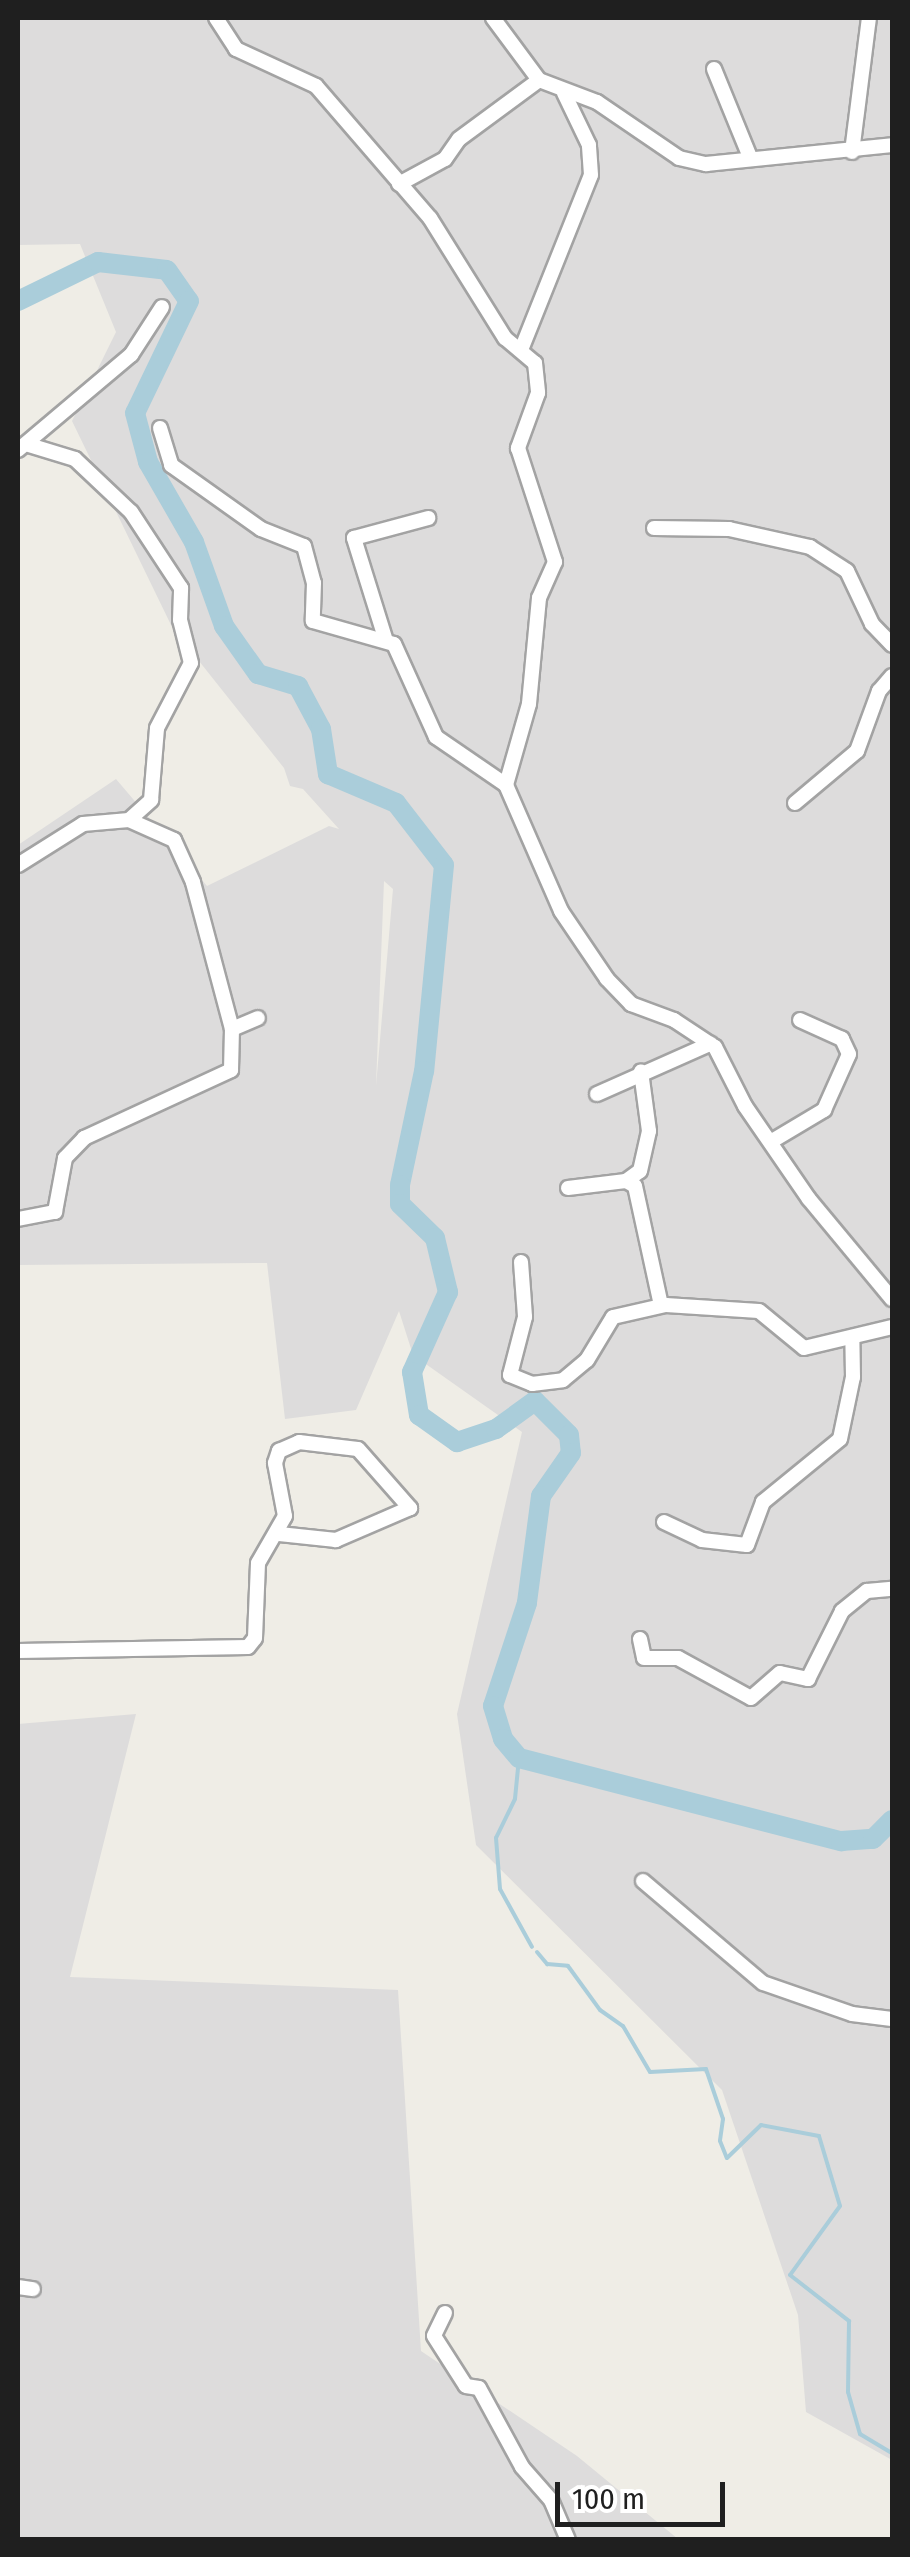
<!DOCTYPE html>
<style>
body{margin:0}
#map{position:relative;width:910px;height:2557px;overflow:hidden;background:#efede6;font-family:"Fira Sans Condensed",sans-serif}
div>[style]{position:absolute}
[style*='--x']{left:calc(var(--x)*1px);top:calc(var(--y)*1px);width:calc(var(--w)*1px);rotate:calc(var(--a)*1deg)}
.residential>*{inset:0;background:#dddcdc}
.stream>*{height:4px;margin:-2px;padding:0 2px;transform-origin:2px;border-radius:2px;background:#aacdda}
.river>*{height:20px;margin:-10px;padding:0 10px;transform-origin:10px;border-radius:10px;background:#aacdda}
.roads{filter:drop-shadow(2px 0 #a3a3a3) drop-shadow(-2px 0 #a3a3a3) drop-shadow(0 2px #a3a3a3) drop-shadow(0 -2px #a3a3a3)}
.street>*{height:14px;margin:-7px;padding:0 7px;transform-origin:7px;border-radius:7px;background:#fff}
span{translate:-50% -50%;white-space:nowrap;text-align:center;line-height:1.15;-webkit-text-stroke:9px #fff;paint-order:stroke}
.frame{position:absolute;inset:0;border:20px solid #1f1f1f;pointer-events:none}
.scale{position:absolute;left:555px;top:2482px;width:170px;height:45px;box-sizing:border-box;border:5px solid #1f1f1f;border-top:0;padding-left:12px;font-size:30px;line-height:35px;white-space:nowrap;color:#1f1f1f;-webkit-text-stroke:8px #fff;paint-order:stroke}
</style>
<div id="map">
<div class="residential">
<i style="clip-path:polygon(evenodd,18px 18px,892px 18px,892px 2460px,806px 2412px,798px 2315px,722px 2090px,476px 1845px,457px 1714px,522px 1432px,413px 1355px,399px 1311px,356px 1410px,285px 1419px,267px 1263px,18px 1265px,18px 845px,116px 779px,207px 886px,329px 826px,339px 829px,303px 789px,290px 786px,284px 768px,172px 627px,72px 421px,116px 332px,80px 244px,18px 245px,18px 18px,384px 881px,393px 889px,376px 1086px,384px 881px)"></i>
<i style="clip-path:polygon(136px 1714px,70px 1977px,398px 1990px,421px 2351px,577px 2456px,678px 2539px,18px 2540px,18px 1724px)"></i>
</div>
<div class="stream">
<i style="--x:519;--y:1758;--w:41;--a:95.6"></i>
<i style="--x:515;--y:1799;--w:43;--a:116"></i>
<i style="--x:496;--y:1838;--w:51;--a:85.5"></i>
<i style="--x:500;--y:1889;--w:66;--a:61.1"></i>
<i style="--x:537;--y:1952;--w:16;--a:50"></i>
<i style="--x:547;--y:1964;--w:21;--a:5"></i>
<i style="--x:568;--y:1966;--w:54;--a:54"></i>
<i style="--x:600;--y:2010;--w:28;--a:35"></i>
<i style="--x:623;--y:2026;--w:53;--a:59.6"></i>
<i style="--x:650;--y:2072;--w:56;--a:-3.1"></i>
<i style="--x:706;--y:2069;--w:53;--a:71.2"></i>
<i style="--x:723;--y:2119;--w:22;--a:98"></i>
<i style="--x:720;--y:2141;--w:18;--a:68"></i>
<i style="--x:727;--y:2158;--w:47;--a:-44.1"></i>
<i style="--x:761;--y:2125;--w:59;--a:10.7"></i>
<i style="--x:819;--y:2136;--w:73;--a:73.3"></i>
<i style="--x:840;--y:2206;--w:85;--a:125.9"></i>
<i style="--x:790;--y:2275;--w:75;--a:37.9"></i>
<i style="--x:849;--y:2321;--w:71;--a:90.8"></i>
<i style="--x:848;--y:2392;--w:44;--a:74.1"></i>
<i style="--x:860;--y:2434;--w:37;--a:31"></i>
</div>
<div class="river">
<i style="--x:18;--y:301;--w:89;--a:-26"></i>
<i style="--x:98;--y:262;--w:69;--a:6.6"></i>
<i style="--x:167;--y:270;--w:38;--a:55"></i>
<i style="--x:189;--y:301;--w:124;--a:115.7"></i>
<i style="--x:135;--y:413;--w:51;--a:75.1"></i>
<i style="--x:148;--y:462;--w:92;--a:60.1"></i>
<i style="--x:194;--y:542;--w:89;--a:70.3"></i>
<i style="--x:224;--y:626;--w:59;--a:54.7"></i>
<i style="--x:258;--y:674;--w:42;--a:16.7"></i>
<i style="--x:298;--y:686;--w:49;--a:61.9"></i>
<i style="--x:321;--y:729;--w:46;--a:81.2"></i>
<i style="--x:328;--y:774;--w:74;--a:23.1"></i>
<i style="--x:396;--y:803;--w:78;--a:52.3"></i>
<i style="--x:444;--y:865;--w:207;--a:95.5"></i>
<i style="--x:424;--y:1071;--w:116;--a:101.9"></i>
<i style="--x:400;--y:1185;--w:19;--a:90"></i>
<i style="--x:400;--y:1204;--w:49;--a:44.2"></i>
<i style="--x:435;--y:1238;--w:56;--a:76.5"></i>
<i style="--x:448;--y:1292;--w:88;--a:114.2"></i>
<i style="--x:412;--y:1372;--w:44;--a:80.8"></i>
<i style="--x:419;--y:1415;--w:47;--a:35.4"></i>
<i style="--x:457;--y:1442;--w:41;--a:-18.4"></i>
<i style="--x:496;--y:1429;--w:48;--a:-35.7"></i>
<i style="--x:535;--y:1401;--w:48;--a:45"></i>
<i style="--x:569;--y:1435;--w:18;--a:84"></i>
<i style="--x:571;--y:1453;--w:52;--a:124.9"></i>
<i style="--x:541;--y:1496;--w:108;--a:97.5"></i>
<i style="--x:527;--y:1603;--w:108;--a:108.3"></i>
<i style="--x:493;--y:1706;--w:34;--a:73"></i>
<i style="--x:503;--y:1739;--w:25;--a:50"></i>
<i style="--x:519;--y:1758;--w:333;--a:14.5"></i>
<i style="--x:841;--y:1841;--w:32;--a:-4"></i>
<i style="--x:873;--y:1839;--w:27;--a:-45"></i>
</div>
<div class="roads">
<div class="street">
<i style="--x:216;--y:18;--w:37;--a:57"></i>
<i style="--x:236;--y:49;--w:88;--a:24.8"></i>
<i style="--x:316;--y:86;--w:174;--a:49.2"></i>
<i style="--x:430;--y:218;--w:142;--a:58"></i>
<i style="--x:505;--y:338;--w:39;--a:40"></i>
<i style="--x:535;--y:363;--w:30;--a:84"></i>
<i style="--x:538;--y:393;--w:59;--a:110"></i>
<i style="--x:518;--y:448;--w:120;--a:72"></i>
<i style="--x:555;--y:562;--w:39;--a:114"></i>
<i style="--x:539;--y:598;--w:106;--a:95.4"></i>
<i style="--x:529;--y:704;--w:84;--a:105.9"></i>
<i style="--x:506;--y:785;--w:137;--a:66.4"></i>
<i style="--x:561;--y:911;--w:82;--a:55.9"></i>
<i style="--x:607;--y:979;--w:35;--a:46"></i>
<i style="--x:631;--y:1004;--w:46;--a:20.4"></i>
<i style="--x:674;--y:1020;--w:49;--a:33.4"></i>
<i style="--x:715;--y:1047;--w:66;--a:63"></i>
<i style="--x:745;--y:1106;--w:113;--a:55.5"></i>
<i style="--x:809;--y:1199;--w:130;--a:50.3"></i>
<i style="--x:493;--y:18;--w:77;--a:53.4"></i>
<i style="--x:539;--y:80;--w:62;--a:20.8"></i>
<i style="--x:597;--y:102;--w:99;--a:34.3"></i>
<i style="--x:679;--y:158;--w:28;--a:13"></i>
<i style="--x:706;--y:164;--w:187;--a:-5.8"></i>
<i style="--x:714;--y:69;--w:95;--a:67.8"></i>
<i style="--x:852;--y:152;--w:135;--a:-82.8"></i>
<i style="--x:399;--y:184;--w:52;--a:-28.5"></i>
<i style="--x:445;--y:159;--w:24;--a:-55"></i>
<i style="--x:459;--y:139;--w:99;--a:-36.4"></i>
<i style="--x:521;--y:350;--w:188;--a:-68.2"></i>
<i style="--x:591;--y:175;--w:30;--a:-94"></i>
<i style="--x:589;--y:145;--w:58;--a:-115.7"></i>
<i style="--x:160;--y:428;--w:39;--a:73"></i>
<i style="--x:171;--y:465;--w:110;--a:35.4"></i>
<i style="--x:261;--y:529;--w:46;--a:21.6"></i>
<i style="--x:304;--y:546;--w:38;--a:75"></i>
<i style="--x:314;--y:583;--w:38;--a:92"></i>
<i style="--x:313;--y:621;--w:84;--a:15.9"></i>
<i style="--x:394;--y:644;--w:102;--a:65.7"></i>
<i style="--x:436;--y:737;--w:85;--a:34.4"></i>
<i style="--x:18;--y:450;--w:148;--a:-40.1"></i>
<i style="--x:131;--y:355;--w:57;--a:-57.1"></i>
<i style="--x:654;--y:528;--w:75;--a:0.8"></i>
<i style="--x:729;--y:529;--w:83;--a:12.5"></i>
<i style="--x:810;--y:547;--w:44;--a:33"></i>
<i style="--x:847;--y:571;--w:59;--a:64.7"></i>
<i style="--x:872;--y:624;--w:29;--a:46"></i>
<i style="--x:386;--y:641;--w:108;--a:-107.3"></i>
<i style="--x:354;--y:538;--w:77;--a:-15.1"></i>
<i style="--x:795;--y:803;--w:81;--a:-40"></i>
<i style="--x:857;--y:751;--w:64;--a:-69.9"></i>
<i style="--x:879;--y:691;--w:20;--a:-49"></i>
<i style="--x:18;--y:865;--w:77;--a:-32.2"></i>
<i style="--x:83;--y:824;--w:46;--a:-5"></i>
<i style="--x:129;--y:820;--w:30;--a:-42"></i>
<i style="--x:151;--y:800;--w:72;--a:-85.2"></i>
<i style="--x:157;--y:728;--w:73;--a:-62.4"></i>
<i style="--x:191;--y:663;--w:44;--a:-104.3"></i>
<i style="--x:180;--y:620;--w:32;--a:-88"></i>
<i style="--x:181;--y:588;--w:91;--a:-123.3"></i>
<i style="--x:131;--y:512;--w:77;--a:-136.6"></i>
<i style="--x:75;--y:459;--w:48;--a:-163.1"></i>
<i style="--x:232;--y:1029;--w:28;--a:-23"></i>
<i style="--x:597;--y:1094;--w:124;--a:-23.9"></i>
<i style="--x:772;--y:1141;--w:61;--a:-30.8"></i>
<i style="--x:824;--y:1110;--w:61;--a:-65.9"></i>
<i style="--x:849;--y:1054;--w:17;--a:-115"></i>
<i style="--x:842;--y:1039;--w:46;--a:-155.7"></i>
<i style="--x:626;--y:1181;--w:17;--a:-36"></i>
<i style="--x:640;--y:1171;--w:41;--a:-77.3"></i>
<i style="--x:649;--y:1131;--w:60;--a:-97.7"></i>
<i style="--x:568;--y:1188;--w:58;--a:-6.9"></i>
<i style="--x:626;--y:1181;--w:10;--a:29"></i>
<i style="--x:635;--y:1186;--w:122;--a:77.7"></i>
<i style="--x:18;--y:1219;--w:38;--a:-11"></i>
<i style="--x:55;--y:1212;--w:55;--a:-79.5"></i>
<i style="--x:65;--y:1158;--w:28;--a:-46"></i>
<i style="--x:84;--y:1138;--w:162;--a:-24.8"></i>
<i style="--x:231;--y:1070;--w:41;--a:-88.6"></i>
<i style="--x:232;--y:1029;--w:152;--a:-104.9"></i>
<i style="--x:193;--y:882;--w:46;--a:-114.3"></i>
<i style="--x:174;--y:840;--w:49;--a:-156"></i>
<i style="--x:521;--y:1262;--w:55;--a:85.8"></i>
<i style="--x:525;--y:1317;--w:60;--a:104.5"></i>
<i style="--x:510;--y:1375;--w:24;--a:22"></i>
<i style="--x:532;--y:1384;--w:31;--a:-7"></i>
<i style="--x:563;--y:1380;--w:31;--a:-40"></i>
<i style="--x:587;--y:1360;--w:50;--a:-58.8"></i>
<i style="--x:613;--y:1317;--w:54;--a:-12.8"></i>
<i style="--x:666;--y:1305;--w:93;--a:3.7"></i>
<i style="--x:759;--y:1311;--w:58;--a:39.4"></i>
<i style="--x:804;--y:1348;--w:90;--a:-13.4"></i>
<i style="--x:664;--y:1522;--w:42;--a:25.3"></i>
<i style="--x:702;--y:1540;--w:45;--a:6.3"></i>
<i style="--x:747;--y:1545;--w:46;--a:-69.6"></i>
<i style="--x:763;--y:1502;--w:99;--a:-39.3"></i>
<i style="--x:840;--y:1439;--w:63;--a:-78.2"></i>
<i style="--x:853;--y:1377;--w:39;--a:-91"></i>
<i style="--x:640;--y:1639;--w:19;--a:78"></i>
<i style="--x:644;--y:1658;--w:34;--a:0"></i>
<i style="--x:678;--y:1658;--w:83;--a:28.7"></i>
<i style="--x:751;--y:1698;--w:38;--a:-41"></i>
<i style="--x:780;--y:1673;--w:29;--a:12"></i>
<i style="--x:808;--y:1679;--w:76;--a:-63.4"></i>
<i style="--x:842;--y:1611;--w:32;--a:-39"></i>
<i style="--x:867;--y:1591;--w:25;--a:-5"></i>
<i style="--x:18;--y:1651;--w:230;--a:-1"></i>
<i style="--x:248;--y:1647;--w:11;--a:-52"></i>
<i style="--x:255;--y:1638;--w:75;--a:-87.7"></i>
<i style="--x:258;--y:1563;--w:54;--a:-60.1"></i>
<i style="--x:285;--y:1516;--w:54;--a:-100.7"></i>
<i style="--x:275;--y:1463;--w:13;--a:-72"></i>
<i style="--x:279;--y:1451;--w:22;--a:-24"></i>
<i style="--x:299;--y:1442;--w:59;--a:6.8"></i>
<i style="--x:358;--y:1449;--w:79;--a:48.6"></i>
<i style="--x:410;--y:1508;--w:81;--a:156.6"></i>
<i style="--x:336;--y:1540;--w:57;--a:-174"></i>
<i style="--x:643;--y:1881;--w:157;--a:40.4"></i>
<i style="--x:763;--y:1983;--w:94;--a:19.2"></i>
<i style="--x:852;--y:2014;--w:40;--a:7.1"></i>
<i style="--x:18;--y:2287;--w:15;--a:8"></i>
<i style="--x:445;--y:2313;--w:25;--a:116"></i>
<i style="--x:434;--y:2336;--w:59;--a:57.4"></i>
<i style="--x:466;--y:2386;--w:13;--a:9"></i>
<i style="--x:479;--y:2388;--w:90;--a:61.4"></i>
<i style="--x:522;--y:2467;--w:44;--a:48.7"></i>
<i style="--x:551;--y:2500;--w:43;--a:67"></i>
</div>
</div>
<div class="frame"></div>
<div class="scale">100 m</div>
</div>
